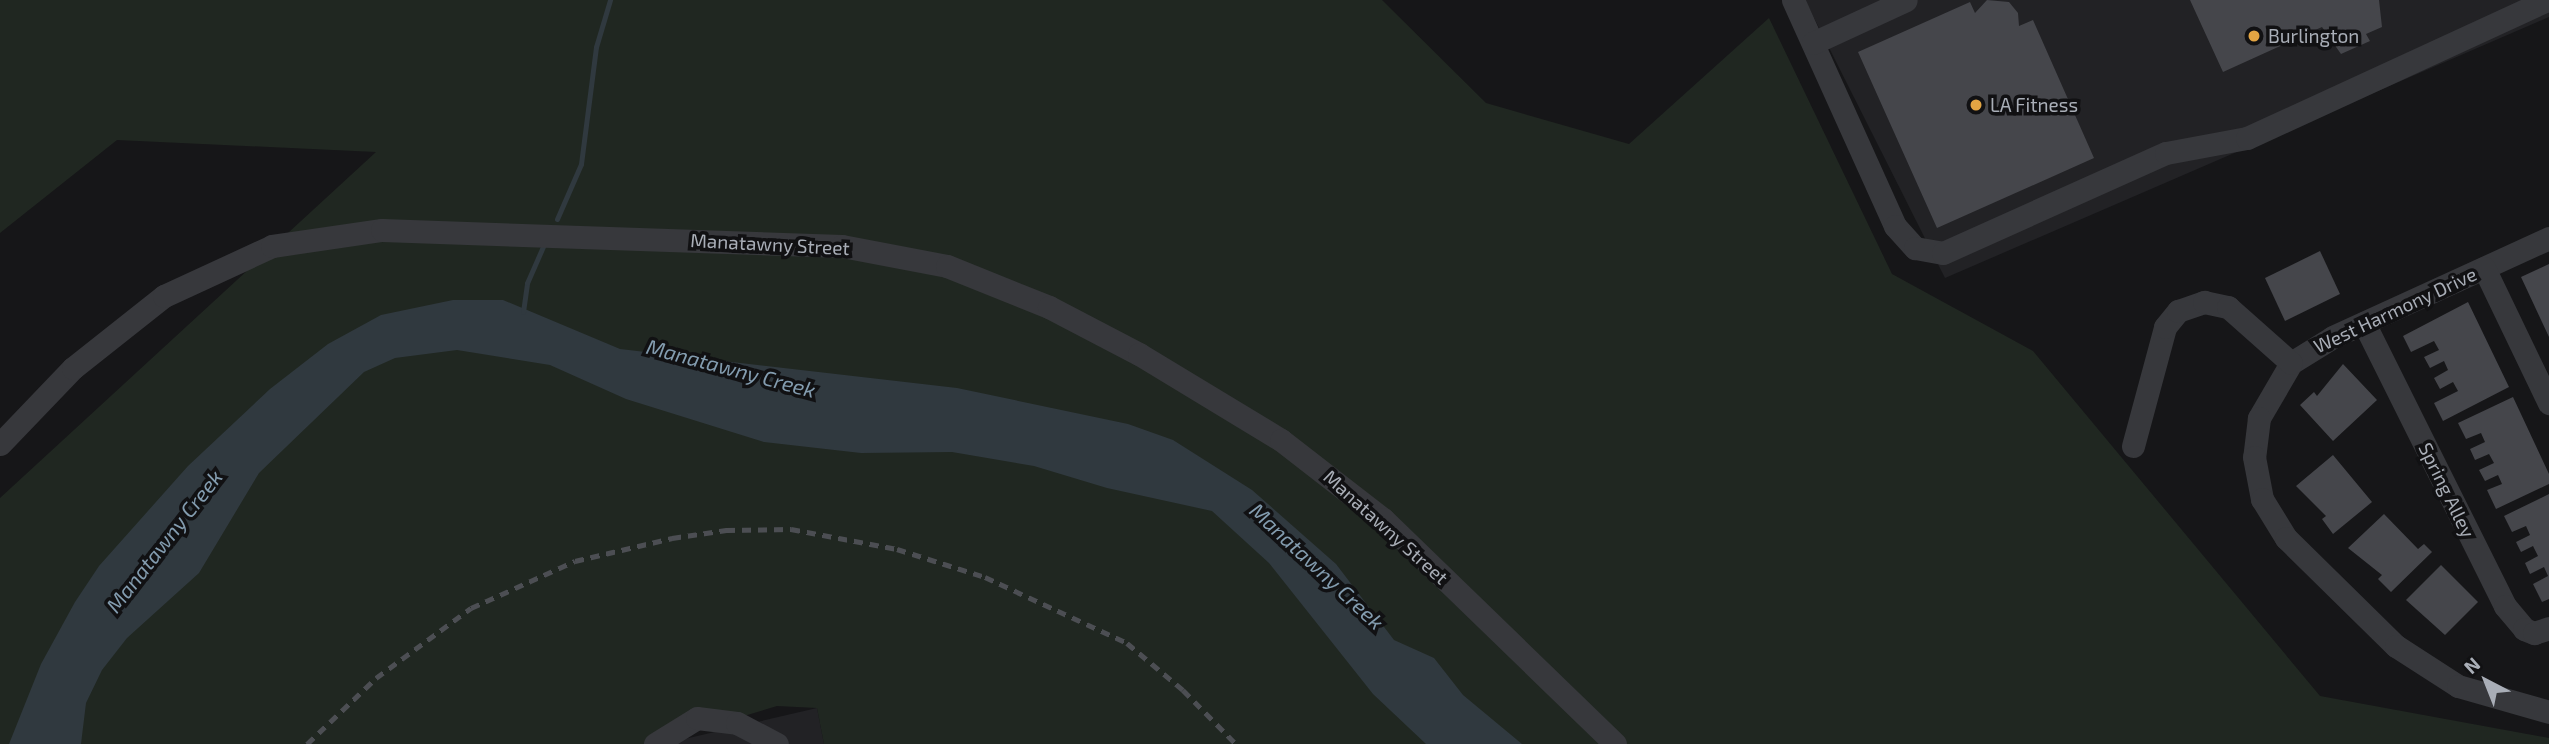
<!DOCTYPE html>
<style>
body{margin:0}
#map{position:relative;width:2549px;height:744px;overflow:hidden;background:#161618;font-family:"Exo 2",sans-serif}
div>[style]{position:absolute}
.built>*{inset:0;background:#222225}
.green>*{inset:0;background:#202721}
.water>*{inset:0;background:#30393f}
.stream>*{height:5px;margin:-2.5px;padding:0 2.5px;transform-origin:2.5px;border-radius:2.5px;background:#30393f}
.building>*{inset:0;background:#45464b}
.minor>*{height:23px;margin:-11.5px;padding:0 11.5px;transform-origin:11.5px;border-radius:11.5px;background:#37383c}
.rail>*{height:5px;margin-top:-2.5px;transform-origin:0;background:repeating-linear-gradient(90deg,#4c4e53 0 9px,transparent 0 16px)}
.dots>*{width:19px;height:19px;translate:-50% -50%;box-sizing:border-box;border:4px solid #111113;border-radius:50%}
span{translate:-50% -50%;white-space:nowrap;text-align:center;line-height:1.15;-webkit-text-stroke:7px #111113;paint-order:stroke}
.poi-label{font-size:19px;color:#a9aeb7}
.left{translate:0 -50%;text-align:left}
.street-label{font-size:19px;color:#a9aeb7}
.water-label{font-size:21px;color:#839caf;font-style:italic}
.north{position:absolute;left:2451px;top:646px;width:70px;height:70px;-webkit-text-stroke:5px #111113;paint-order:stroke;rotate:318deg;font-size:19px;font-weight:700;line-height:28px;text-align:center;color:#a9aeb7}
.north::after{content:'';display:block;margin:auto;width:24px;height:32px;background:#a9aeb7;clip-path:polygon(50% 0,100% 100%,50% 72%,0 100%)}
</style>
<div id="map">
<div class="built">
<div style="clip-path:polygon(1805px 0,2549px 0,2549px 17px,1945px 278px)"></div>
<div style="clip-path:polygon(817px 708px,824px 744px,663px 744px)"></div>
</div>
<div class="green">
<div style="clip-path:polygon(0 0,1382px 0,1486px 103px,1629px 144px,1769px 18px,1892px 274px,2033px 351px,2320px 696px,2549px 738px,2549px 744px,824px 744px,817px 708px,777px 706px,651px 744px,0 744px,0 498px,376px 152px,117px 140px,0 233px)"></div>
</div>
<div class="water">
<div style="clip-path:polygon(453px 300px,503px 300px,620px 349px,957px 388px,1128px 424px,1173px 440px,1252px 490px,1336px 564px,1394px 640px,1434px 658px,1463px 695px,1522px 744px,1426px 744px,1373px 694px,1269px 563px,1212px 511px,1107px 488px,1034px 466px,952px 452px,861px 453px,764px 442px,626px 399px,550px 365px,457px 350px,395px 358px,364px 372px,259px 473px,199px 573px,127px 638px,102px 670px,86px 703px,81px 744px,9px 744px,41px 664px,75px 602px,99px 566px,188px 466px,270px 389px,328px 344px,381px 315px)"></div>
</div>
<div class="stream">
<div style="left:557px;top:219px;width:60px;rotate:-66.4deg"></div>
<div style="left:581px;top:164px;width:118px;rotate:-82.7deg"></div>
<div style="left:596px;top:47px;width:49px;rotate:-73.4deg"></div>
<div style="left:523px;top:312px;width:29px;rotate:-82deg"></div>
<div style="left:527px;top:283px;width:45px;rotate:-66.3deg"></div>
</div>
<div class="building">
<div style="clip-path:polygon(1987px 0,2009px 2px,2018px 13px,2019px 26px,2033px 20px,2094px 158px,1937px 228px,1858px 52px,1970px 2px,1975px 13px)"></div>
<div style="clip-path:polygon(2190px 0,2379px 0,2382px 27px,2366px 34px,2370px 41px,2341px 54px,2322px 27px,2223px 72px)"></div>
<div style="clip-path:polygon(2320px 251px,2340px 294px,2285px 321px,2265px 278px)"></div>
<div style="clip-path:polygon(2549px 264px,2549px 337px,2521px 277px)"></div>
<div style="clip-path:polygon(2468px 302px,2509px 387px,2443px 421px,2434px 403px,2458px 391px,2453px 382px,2440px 389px,2434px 378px,2448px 370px,2444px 361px,2430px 368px,2424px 357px,2439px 350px,2434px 341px,2411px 352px,2403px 336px)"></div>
<div style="clip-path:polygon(2343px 364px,2377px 400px,2333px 441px,2300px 405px,2314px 392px,2317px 396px)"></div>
<div style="clip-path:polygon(2513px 397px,2549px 474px,2549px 484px,2496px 509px,2487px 490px,2502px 484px,2498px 475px,2485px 481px,2479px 470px,2494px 463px,2489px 454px,2475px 460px,2470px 449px,2485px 442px,2481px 433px,2466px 439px,2458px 423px)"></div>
<div style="clip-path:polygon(2333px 455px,2372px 502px,2333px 534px,2322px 519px,2326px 516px,2296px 486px)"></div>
<div style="clip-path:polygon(2549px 494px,2549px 599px,2542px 602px,2533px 584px,2548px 576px,2544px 567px,2530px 574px,2525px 563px,2538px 556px,2533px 546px,2521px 552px,2516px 542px,2530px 535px,2526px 526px,2512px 532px,2504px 516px)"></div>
<div style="clip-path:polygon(2384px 514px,2418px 549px,2424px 544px,2432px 552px,2391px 592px,2378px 579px,2382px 575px,2348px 548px)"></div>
<div style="clip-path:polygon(2441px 565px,2478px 602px,2445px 635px,2406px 600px)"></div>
</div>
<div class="minor">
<div style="left:1793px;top:0;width:248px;rotate:65.7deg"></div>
<div style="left:1895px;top:226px;width:30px;rotate:48deg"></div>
<div style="left:1915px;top:248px;width:28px;rotate:10deg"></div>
<div style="left:1943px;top:253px;width:244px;rotate:-24.2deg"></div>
<div style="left:2166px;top:153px;width:82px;rotate:-10.5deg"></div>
<div style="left:2247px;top:138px;width:330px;rotate:-24.7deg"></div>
<div style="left:1813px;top:43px;width:102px;rotate:-24.8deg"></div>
<div style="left:2549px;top:238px;width:238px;rotate:155.4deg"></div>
<div style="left:2333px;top:337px;width:49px;rotate:148.2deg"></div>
<div style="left:2291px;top:363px;width:64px;rotate:120.2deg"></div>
<div style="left:2259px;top:418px;width:39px;rotate:97deg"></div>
<div style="left:2254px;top:457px;width:43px;rotate:79.2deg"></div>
<div style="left:2262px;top:499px;width:46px;rotate:58.4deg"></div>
<div style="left:2286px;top:538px;width:154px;rotate:44.5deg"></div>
<div style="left:2396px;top:646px;width:74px;rotate:32.8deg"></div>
<div style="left:2458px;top:686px;width:95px;rotate:15.9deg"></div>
<div style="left:2484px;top:268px;width:150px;rotate:64.3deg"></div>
<div style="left:2364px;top:323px;width:316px;rotate:63.5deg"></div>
<div style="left:2505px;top:606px;width:30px;rotate:50deg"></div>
<div style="left:2524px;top:629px;width:11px;rotate:22deg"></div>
<div style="left:2534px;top:633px;width:16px;rotate:-18deg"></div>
<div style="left:0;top:444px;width:105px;rotate:-46.2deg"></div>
<div style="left:73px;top:368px;width:116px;rotate:-38.4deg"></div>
<div style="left:164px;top:296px;width:119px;rotate:-24.8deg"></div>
<div style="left:272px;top:246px;width:111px;rotate:-8.3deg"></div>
<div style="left:382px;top:230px;width:460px;rotate:2deg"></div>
<div style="left:842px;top:246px;width:107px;rotate:10.8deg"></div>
<div style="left:947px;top:266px;width:110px;rotate:21.9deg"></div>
<div style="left:1049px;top:307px;width:102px;rotate:27.6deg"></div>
<div style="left:1139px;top:354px;width:166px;rotate:31.2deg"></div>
<div style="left:1281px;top:440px;width:129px;rotate:37.8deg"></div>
<div style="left:1383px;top:519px;width:323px;rotate:44.1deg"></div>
<div style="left:2133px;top:446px;width:123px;rotate:-74.9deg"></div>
<div style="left:2165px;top:327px;width:21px;rotate:-51deg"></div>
<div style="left:2178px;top:311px;width:28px;rotate:-19deg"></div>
<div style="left:2204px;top:302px;width:25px;rotate:12deg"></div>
<div style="left:2228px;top:307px;width:84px;rotate:41.6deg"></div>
<div style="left:655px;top:744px;width:49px;rotate:-31.8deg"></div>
<div style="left:697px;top:718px;width:40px;rotate:7.1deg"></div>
<div style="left:737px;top:723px;width:45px;rotate:27.7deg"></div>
</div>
<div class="rail">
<div style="left:307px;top:744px;width:95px;rotate:-43.7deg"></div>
<div style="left:376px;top:678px;width:118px;rotate:-36.4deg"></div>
<div style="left:471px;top:608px;width:114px;rotate:-24.3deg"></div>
<div style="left:575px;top:561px;width:100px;rotate:-13.3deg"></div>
<div style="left:672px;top:538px;width:55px;rotate:-8.4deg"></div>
<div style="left:726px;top:530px;width:65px;rotate:-0.9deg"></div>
<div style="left:791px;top:529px;width:108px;rotate:10.7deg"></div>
<div style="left:897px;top:549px;width:92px;rotate:17.7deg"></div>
<div style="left:985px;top:577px;width:157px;rotate:24.9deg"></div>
<div style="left:1127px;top:643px;width:73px;rotate:40deg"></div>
<div style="left:1183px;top:690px;width:76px;rotate:45.5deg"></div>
</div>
<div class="dots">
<div style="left:2254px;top:36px;background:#e3a543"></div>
<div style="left:1976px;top:105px;background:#e3a543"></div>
</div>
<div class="poi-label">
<span class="left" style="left:2268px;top:36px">Burlington</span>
<span class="left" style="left:1990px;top:105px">LA Fitness</span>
</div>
<div class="street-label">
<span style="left:770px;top:244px;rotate:3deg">Manatawny Street</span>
<span style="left:2395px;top:310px;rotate:-25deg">West Harmony Drive</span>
<span style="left:2447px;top:490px;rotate:64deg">Spring Alley</span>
<span style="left:1386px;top:527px;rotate:42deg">Manatawny Street</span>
</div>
<div class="water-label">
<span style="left:731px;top:368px;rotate:15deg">Manatawny Creek</span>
<span style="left:164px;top:541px;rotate:-52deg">Manatawny Creek</span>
<span style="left:1317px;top:566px;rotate:43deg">Manatawny Creek</span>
</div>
<div class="north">N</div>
</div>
